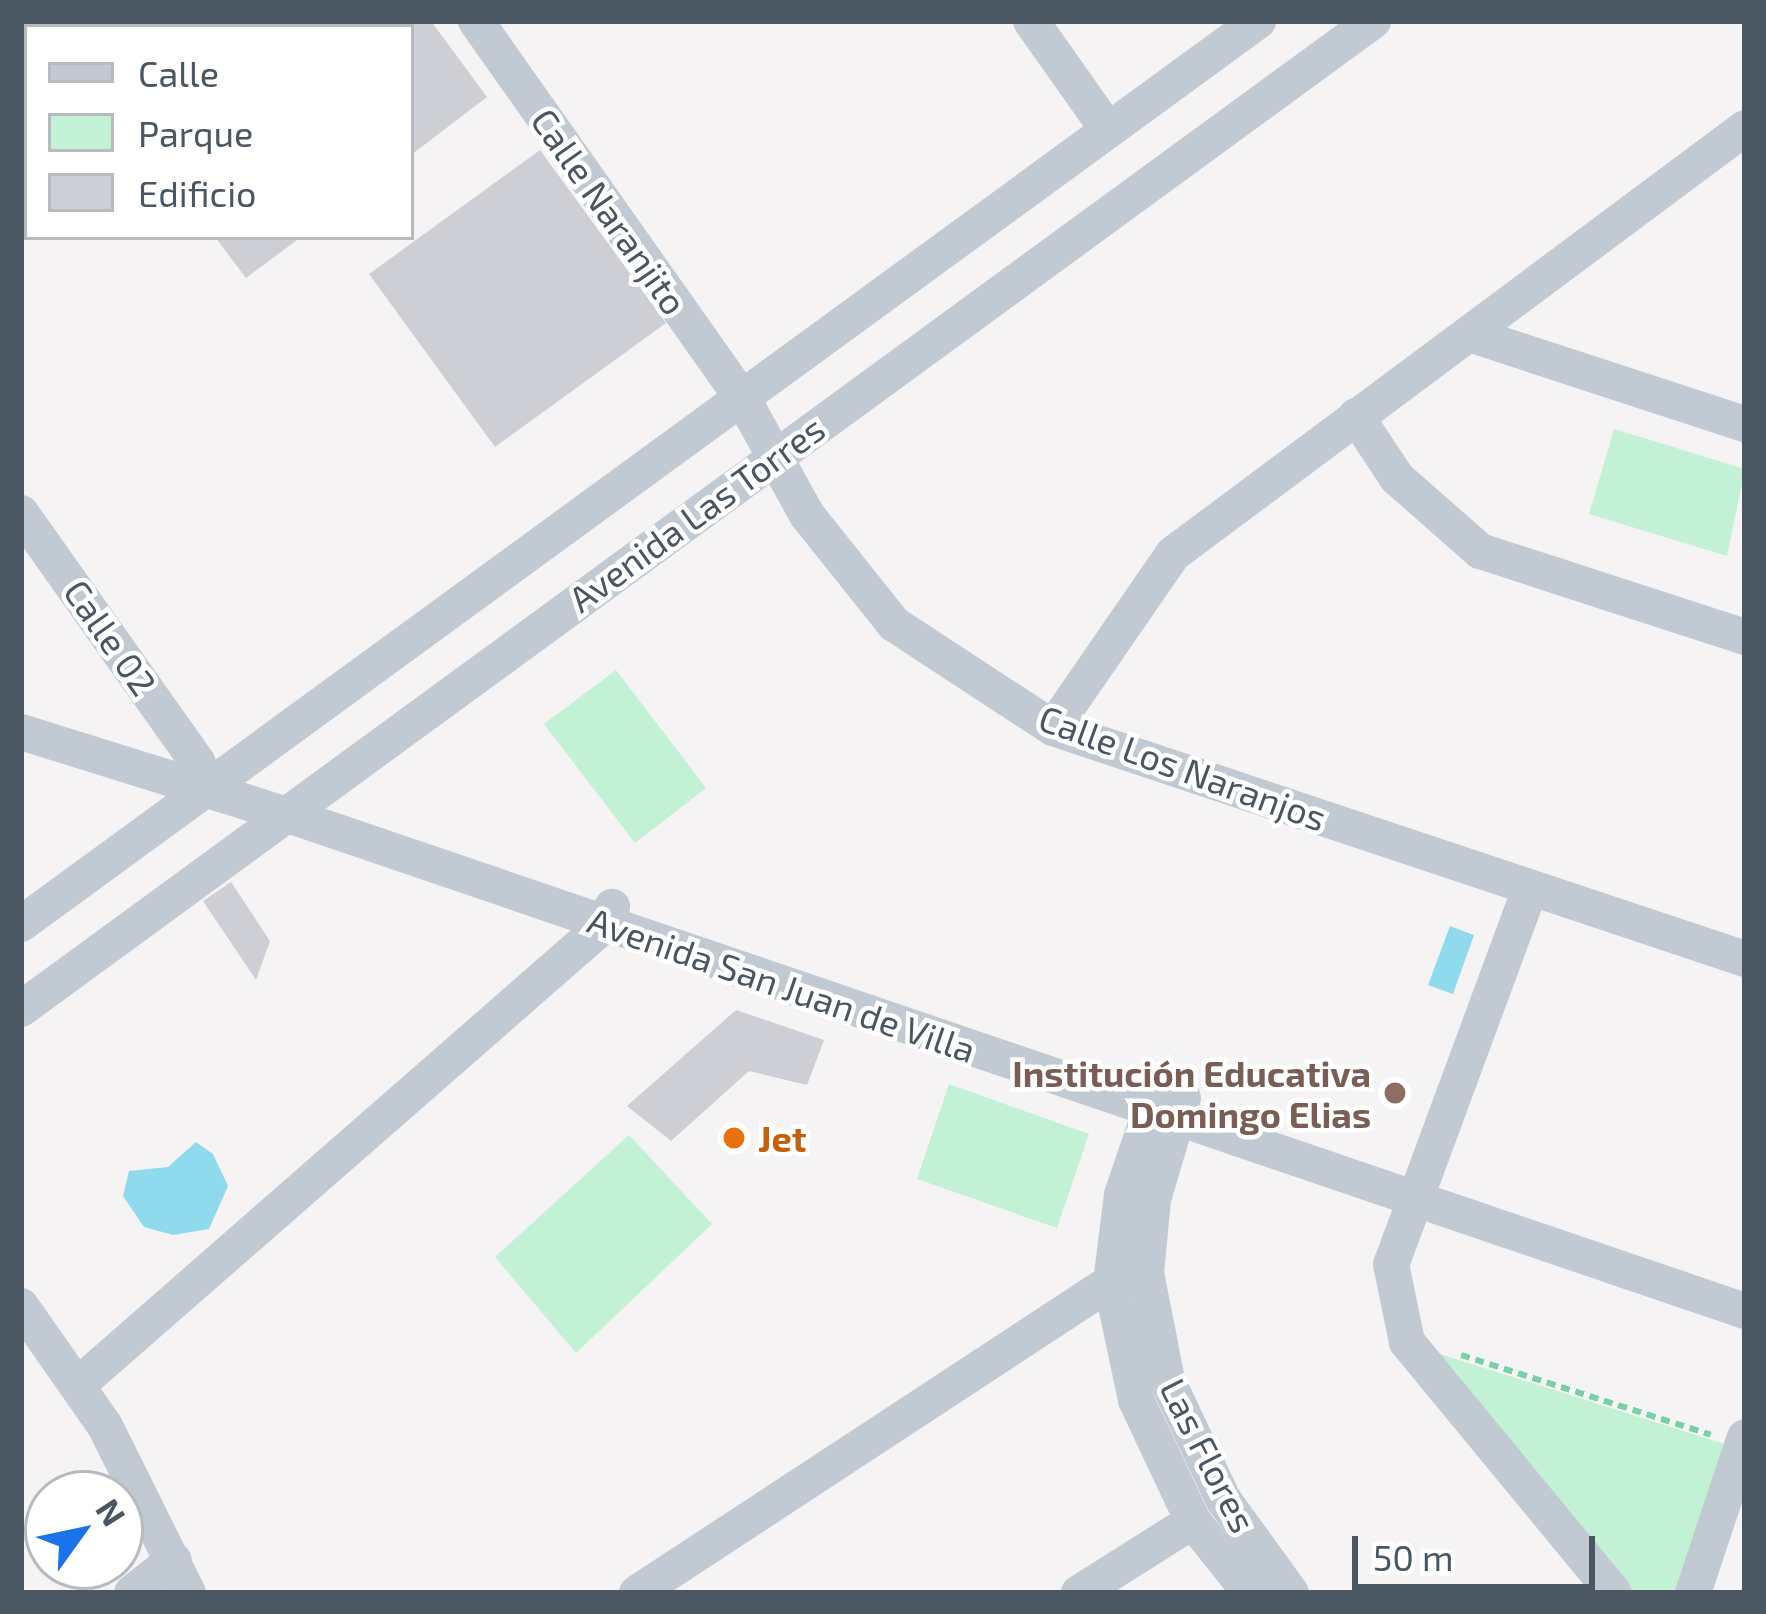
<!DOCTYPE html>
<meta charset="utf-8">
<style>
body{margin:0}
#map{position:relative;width:1766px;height:1614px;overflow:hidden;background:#f5f3f3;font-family:"Exo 2",sans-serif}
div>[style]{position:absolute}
.green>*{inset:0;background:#c3f1d5}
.water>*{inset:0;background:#90daee}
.building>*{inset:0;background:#cdcfd5}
.path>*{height:6px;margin-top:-3px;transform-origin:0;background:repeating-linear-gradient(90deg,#7ad0a6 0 9px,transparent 0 15px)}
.minor>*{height:36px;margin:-18px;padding:0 18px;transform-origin:18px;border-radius:18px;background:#c1cad2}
.dots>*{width:33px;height:33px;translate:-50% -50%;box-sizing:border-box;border:6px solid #fff;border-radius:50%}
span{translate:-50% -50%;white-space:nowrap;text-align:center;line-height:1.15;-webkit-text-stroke:9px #fff;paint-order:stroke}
.street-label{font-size:36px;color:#4a5661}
.education-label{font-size:36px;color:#785e54;font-weight:700}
.right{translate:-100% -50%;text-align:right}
.food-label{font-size:36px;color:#c56008;font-weight:700}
.left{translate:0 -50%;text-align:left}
.frame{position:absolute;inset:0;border:24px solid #4a5661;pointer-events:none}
.legend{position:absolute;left:24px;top:24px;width:390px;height:216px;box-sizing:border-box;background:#fff;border:3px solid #b7bbc0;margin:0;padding:15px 21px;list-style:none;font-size:36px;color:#4a5661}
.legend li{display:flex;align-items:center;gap:24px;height:60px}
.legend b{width:60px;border:3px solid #b7bbc0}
.north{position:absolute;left:24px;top:1470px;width:120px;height:120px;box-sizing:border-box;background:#fff;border:3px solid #b7bbc0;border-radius:50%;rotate:57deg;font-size:33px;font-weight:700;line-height:48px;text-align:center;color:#4a5661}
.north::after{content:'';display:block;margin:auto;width:42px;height:54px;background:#1a73e8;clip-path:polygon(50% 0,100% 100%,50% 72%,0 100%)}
.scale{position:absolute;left:1352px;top:1536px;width:243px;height:54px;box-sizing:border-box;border:6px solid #4a5661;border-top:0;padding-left:15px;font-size:36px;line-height:42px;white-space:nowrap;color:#4a5661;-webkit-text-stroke:9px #fff;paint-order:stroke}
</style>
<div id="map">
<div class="green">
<div style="clip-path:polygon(1614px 429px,1745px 469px,1727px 556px,1589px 514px)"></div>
<div style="clip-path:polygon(616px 670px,706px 788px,635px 843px,544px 724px)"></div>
<div style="clip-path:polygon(949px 1084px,1089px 1134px,1057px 1228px,917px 1179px)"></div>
<div style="clip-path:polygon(629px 1135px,712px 1224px,576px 1353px,495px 1257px)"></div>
<div style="clip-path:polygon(1421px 1348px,1734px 1447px,1682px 1593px,1624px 1593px)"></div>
</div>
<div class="water">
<div style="clip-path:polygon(1450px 926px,1474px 935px,1453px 994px,1428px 985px)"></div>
<div style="clip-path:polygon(196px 1142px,213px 1154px,228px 1186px,209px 1229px,173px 1235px,144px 1227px,123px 1196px,129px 1171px,168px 1167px)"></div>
</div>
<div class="building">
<div style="clip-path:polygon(363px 21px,431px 21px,487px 97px,411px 155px,411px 27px,355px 27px)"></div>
<div style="clip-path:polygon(540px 150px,666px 323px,495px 447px,369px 274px)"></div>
<div style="clip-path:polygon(215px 237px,301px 237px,246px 278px)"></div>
<div style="clip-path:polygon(231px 882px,270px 941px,256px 980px,203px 901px)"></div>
<div style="clip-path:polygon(736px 1010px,824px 1040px,807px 1085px,749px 1071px,671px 1141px,627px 1106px)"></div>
</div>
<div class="path">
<div style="left:1461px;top:1355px;width:262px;rotate:17.7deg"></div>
</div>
<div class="minor">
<div style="left:476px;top:21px;width:465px;rotate:54.8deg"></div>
<div style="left:744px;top:401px;width:130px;rotate:61.1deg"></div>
<div style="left:807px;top:515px;width:139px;rotate:51.4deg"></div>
<div style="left:894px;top:624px;width:190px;rotate:33.2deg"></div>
<div style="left:1053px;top:728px;width:730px;rotate:18.46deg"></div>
<div style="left:1031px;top:21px;width:133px;rotate:54.8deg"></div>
<div style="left:1472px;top:335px;width:287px;rotate:18.1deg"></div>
<div style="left:1356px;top:416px;width:74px;rotate:56.5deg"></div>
<div style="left:1397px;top:478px;width:111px;rotate:41.3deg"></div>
<div style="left:1480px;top:551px;width:279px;rotate:18deg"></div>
<div style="left:21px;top:513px;width:306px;rotate:54.7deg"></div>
<div style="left:1053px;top:728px;width:211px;rotate:-55.4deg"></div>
<div style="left:1173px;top:554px;width:713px;rotate:-36.68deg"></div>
<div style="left:21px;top:732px;width:276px;rotate:17.3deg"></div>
<div style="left:285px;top:814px;width:1542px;rotate:18.8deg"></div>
<div style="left:1530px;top:889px;width:400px;rotate:110.3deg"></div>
<div style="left:1391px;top:1264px;width:80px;rotate:78.4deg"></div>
<div style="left:1407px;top:1342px;width:325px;rotate:50.5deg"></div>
<div style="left:21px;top:924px;width:1532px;rotate:-36.13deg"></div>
<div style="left:21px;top:1009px;width:1675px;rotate:-36.16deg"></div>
<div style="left:1158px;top:1089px;width:112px;rotate:108.8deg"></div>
<div style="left:1122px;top:1195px;width:88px;rotate:97.2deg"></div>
<div style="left:1111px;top:1282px;width:121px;rotate:78deg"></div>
<div style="left:1136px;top:1400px;width:134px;rotate:64.8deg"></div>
<div style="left:1193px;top:1521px;width:92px;rotate:51.6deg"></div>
<div style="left:1183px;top:1098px;width:105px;rotate:106.5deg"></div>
<div style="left:1153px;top:1199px;width:74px;rotate:95.4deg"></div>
<div style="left:1146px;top:1273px;width:109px;rotate:78.9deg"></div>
<div style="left:1167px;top:1380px;width:132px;rotate:64.8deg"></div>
<div style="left:1223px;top:1499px;width:116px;rotate:54.1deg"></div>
<div style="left:21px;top:1306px;width:146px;rotate:55deg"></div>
<div style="left:105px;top:1426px;width:186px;rotate:63.6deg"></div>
<div style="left:79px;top:1384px;width:697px;rotate:-41.16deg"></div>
<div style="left:604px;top:925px;width:20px;rotate:-66deg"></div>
<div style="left:132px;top:1593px;width:53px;rotate:-38.2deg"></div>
<div style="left:637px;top:1593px;width:567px;rotate:-33.27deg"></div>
<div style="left:1111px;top:1282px;width:36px;rotate:-14deg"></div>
<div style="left:1079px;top:1593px;width:135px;rotate:-32.3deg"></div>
<div style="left:1693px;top:1593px;width:164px;rotate:-71.6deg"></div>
</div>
<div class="dots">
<div style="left:1395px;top:1093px;background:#8d6e63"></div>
<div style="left:734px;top:1138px;background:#e8710a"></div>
</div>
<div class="street-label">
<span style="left:610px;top:211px;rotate:55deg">Calle Naranjito</span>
<span style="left:696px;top:513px;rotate:-36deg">Avenida Las Torres</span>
<span style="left:111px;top:637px;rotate:55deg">Calle 02</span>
<span style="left:1183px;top:767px;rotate:20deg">Calle Los Naranjos</span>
<span style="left:782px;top:984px;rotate:19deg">Avenida San Juan de Villa</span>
<span style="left:1209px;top:1455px;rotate:63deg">Las Flores</span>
</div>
<div class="education-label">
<span class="right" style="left:1371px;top:1093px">Institución Educativa<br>Domingo Elias</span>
</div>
<div class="food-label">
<span class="left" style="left:758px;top:1138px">Jet</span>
</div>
<div class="frame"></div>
<ul class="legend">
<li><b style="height:15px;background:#c1cad2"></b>Calle</li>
<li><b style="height:33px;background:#c3f1d5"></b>Parque</li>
<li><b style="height:33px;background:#cdcfd5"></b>Edificio</li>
</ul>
<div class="north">N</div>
<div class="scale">50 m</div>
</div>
